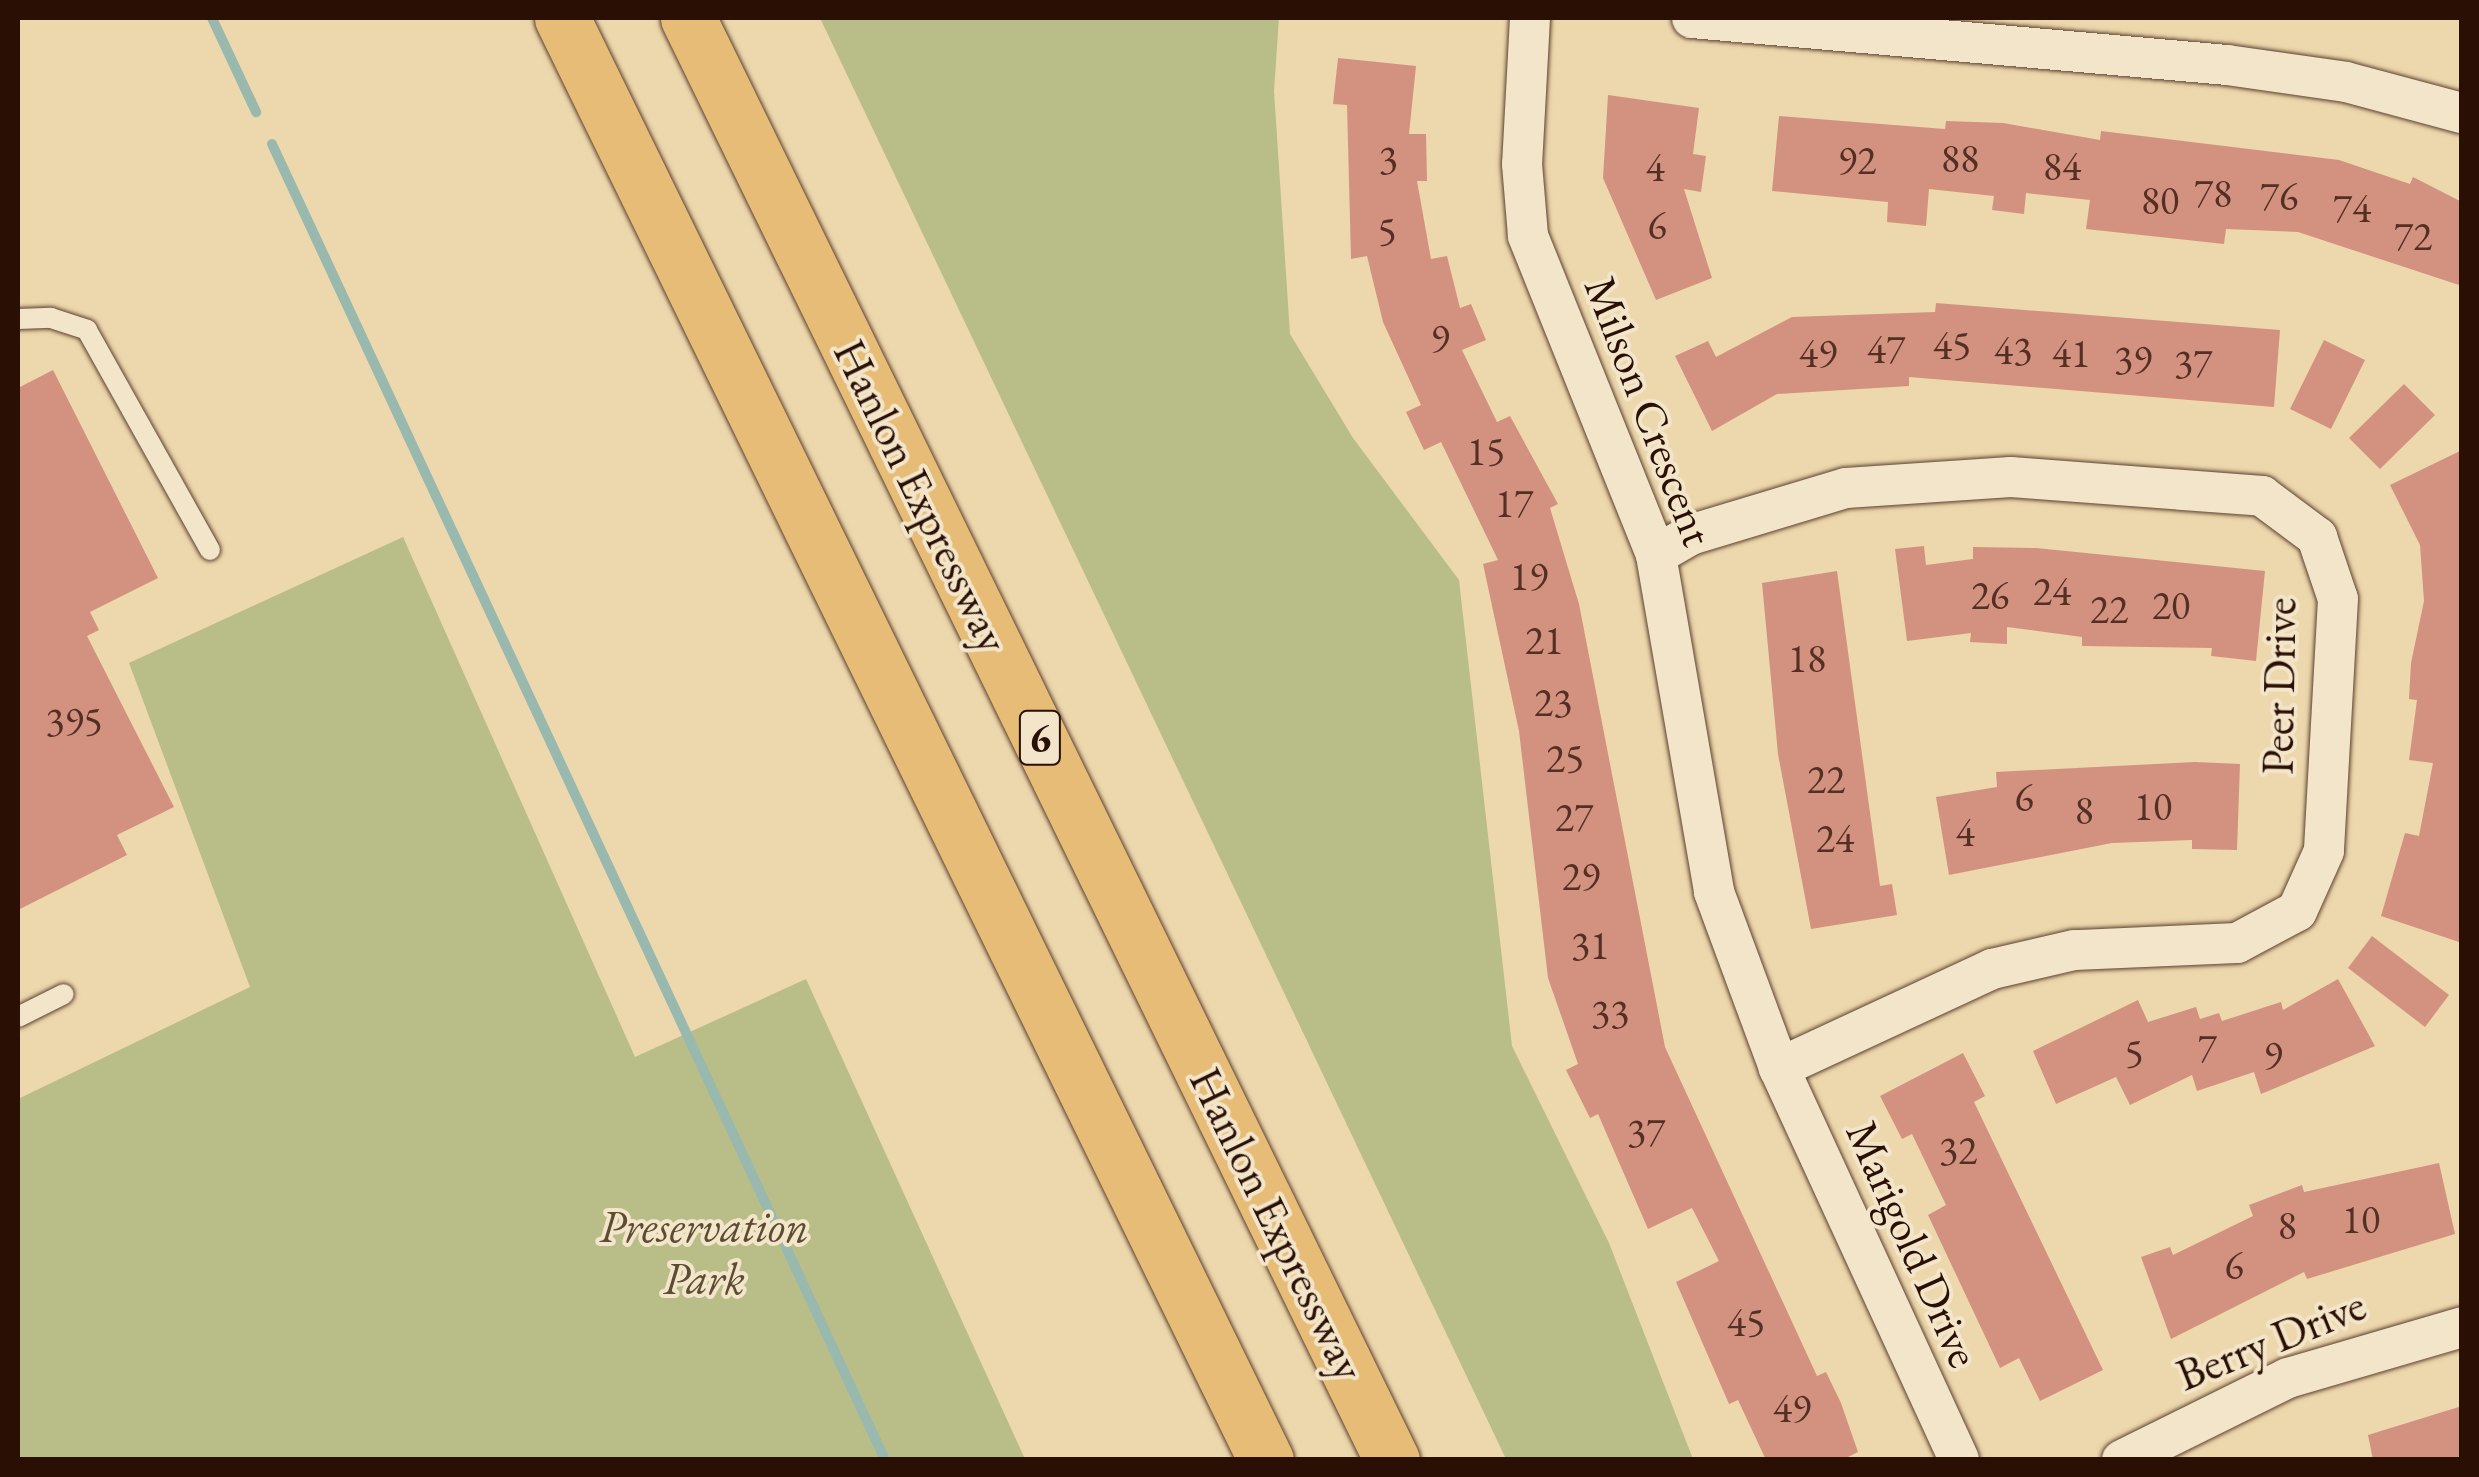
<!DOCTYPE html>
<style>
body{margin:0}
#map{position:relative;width:2479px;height:1477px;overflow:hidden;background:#edd7ac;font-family:"EB Garamond",serif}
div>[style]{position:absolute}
.green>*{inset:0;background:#b9be88}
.stream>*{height:10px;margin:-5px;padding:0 5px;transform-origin:5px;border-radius:5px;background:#99b9ae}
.building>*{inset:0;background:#d39280}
.roads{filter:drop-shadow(0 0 2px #5b412f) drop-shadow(0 0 2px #5b412f)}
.service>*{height:20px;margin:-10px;padding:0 10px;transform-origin:10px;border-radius:10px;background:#f3e5c9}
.minor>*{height:40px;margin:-20px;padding:0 20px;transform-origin:20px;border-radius:20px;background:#f3e5c9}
.motorway>*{height:55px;margin:-27.5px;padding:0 27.5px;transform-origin:27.5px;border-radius:27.5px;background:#e6bc76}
span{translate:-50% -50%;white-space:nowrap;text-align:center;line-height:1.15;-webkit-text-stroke:8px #f3e5c9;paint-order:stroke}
.number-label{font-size:40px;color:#543024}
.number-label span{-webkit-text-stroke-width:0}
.shield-label span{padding:2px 8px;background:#f3e5c9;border:2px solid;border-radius:8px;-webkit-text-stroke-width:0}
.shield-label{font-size:42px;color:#2a0f05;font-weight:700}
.street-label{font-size:45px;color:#2a0f05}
.park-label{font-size:45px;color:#5c4c33;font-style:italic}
.frame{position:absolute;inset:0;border:20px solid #2a0f05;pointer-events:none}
</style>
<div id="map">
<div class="green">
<div style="clip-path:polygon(820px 18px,1279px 18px,1274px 91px,1290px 334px,1353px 438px,1459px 580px,1512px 1046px,1609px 1243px,1693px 1459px,1506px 1459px)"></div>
<div style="clip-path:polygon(403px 537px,635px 1057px,806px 979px,1025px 1459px,18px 1459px,18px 1099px,250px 987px,129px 663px)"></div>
</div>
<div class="stream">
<div style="left:212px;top:18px;width:104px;rotate:64.9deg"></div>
<div style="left:272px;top:144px;width:1452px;rotate:65.02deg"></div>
</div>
<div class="building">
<div style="clip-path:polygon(1338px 58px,1416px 66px,1409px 134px,1426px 134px,1427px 181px,1417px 181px,1431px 259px,1447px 256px,1460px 308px,1471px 304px,1486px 340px,1462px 350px,1497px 422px,1510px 416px,1558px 504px,1550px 508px,1579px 604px,1665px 1047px,1817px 1376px,1826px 1372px,1841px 1403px,1858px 1452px,1842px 1460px,1766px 1460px,1738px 1400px,1729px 1404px,1676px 1282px,1719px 1261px,1692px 1208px,1648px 1229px,1598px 1114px,1590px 1118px,1566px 1070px,1578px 1064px,1548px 978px,1519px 731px,1483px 564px,1498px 560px,1441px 442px,1424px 450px,1406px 412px,1421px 405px,1383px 322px,1367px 256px,1351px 259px,1347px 105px,1333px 104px)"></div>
<div style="clip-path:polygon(1608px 95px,1699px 108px,1693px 154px,1706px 156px,1701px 192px,1684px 189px,1712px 278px,1656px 300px,1603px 178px)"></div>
<div style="clip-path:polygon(1779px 116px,1945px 129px,1946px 121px,2003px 123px,2100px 140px,2101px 131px,2339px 160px,2410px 184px,2413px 177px,2462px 202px,2462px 286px,2298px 232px,2226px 229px,2224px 244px,2086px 229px,2090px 200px,2026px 193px,2024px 214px,1992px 210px,1994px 196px,1929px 189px,1926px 226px,1887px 222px,1888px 202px,1772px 191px)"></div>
<div style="clip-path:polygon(1936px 303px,2280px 330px,2274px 407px,1909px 377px,1909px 386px,1777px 394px,1712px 431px,1675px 356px,1708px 341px,1716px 357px,1792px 317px,1935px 312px)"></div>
<div style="clip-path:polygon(2324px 340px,2365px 360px,2331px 429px,2290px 409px)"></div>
<div style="clip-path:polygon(53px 370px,158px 578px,90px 612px,99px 630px,87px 636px,174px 807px,117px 835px,127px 855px,18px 910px,18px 388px)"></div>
<div style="clip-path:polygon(2404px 384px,2435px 415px,2380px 469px,2349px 438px)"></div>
<div style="clip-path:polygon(2462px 450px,2462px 943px,2381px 916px,2405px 833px,2419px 836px,2433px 763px,2409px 760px,2417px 700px,2409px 699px,2411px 663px,2424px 601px,2420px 545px,2390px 485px)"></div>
<div style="clip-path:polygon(1924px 546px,1926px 565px,1973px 559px,1973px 547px,2036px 548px,2265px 571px,2256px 661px,2211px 656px,2212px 648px,2082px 646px,2082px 637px,2007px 627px,2007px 644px,1970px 642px,1971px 633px,1907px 641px,1895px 549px)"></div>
<div style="clip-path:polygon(1837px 571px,1880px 886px,1892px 884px,1897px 915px,1811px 929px,1778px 754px,1762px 583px)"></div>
<div style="clip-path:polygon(2195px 762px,2240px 764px,2237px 850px,2192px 849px,2192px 840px,2112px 843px,1949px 875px,1936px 797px,1997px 787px,1996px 772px)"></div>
<div style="clip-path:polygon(2372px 936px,2449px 995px,2425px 1027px,2348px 968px)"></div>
<div style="clip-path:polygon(2338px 979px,2375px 1046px,2261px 1094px,2254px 1072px,2197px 1091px,2192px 1075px,2130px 1105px,2116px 1077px,2056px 1104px,2033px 1051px,2138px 1000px,2148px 1022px,2196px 1007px,2200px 1019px,2219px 1013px,2222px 1021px,2281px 1002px,2283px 1010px)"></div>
<div style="clip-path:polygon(1963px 1053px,1985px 1096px,1974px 1102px,2103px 1370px,2040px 1401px,2019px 1358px,2000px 1368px,1928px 1215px,1946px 1205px,1912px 1134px,1902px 1139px,1880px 1096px)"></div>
<div style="clip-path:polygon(2439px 1163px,2455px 1234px,2307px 1279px,2304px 1272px,2171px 1339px,2141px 1257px,2170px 1247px,2173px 1255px,2253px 1216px,2249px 1205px,2302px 1185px,2304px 1192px)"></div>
<div style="clip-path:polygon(2462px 1406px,2462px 1460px,2373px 1460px,2368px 1435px)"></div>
</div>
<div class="roads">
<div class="service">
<div style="left:18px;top:319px;width:33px;rotate:-2deg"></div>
<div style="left:51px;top:318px;width:38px;rotate:18deg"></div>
<div style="left:87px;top:330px;width:252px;rotate:60.8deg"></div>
<div style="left:18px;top:1017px;width:51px;rotate:-26.6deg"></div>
</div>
<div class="minor">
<div style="left:1530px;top:18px;width:146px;rotate:93.1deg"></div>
<div style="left:1522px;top:164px;width:72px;rotate:85.2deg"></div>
<div style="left:1528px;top:236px;width:344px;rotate:68.1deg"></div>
<div style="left:1656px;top:555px;width:342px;rotate:80.2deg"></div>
<div style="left:1714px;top:892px;width:188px;rotate:69.7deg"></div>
<div style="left:1779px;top:1068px;width:431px;rotate:65.3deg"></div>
<div style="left:1692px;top:18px;width:537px;rotate:5.02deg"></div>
<div style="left:2227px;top:65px;width:120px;rotate:8.1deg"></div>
<div style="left:2346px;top:82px;width:120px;rotate:15deg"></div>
<div style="left:1656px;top:555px;width:39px;rotate:-30deg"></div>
<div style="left:1690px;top:535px;width:163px;rotate:-16.8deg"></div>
<div style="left:1846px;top:488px;width:165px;rotate:-3.8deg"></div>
<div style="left:2011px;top:477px;width:252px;rotate:4.3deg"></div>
<div style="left:2262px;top:496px;width:69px;rotate:36.7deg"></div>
<div style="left:2317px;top:537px;width:65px;rotate:71.3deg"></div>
<div style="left:2338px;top:599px;width:252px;rotate:93.2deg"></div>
<div style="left:2324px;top:851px;width:66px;rotate:114.2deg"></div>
<div style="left:2297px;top:911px;width:68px;rotate:151.9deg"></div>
<div style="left:2237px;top:943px;width:163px;rotate:177.5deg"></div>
<div style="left:2074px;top:950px;width:84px;rotate:167deg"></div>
<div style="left:1992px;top:969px;width:235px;rotate:155.1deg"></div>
<div style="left:2122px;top:1460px;width:185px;rotate:-26.3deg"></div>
<div style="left:2288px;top:1378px;width:181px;rotate:-16.3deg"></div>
</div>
<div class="motorway">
<div style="left:562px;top:18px;width:1605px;rotate:63.98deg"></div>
<div style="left:688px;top:18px;width:1605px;rotate:63.98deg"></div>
</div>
</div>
<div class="number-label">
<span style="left:1960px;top:158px">88</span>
<span style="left:1388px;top:159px">3</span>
<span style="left:1857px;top:160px">92</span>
<span style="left:2062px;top:166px">84</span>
<span style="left:1655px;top:167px">4</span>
<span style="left:2213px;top:193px">78</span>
<span style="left:2279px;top:196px">76</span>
<span style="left:2160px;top:200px">80</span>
<span style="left:2352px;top:208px">74</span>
<span style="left:1657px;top:225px">6</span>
<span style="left:1387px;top:231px">5</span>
<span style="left:2413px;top:236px">72</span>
<span style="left:1440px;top:338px">9</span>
<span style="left:1952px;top:345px">45</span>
<span style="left:1886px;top:349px">47</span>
<span style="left:2013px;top:350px">43</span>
<span style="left:1818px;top:353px">49</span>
<span style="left:2071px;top:353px">41</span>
<span style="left:2133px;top:359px">39</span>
<span style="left:2193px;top:363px">37</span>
<span style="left:1486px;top:451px">15</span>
<span style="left:1514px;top:503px">17</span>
<span style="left:1529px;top:576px">19</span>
<span style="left:2052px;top:591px">24</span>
<span style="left:1990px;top:595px">26</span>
<span style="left:2171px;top:605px">20</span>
<span style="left:2109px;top:609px">22</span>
<span style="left:1544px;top:640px">21</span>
<span style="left:1807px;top:658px">18</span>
<span style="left:1553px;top:702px">23</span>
<span style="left:74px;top:721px">395</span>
<span style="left:1565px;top:758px">25</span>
<span style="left:1826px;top:779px">22</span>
<span style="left:2024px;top:797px">6</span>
<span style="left:2153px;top:806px">10</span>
<span style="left:2084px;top:810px">8</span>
<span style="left:1574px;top:817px">27</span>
<span style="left:1965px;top:832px">4</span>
<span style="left:1835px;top:838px">24</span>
<span style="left:1581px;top:876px">29</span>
<span style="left:1590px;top:945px">31</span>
<span style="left:1610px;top:1013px">33</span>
<span style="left:2207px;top:1048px">7</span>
<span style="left:2134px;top:1053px">5</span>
<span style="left:2273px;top:1055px">9</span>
<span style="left:1646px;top:1132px">37</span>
<span style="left:1958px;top:1150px">32</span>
<span style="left:2361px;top:1219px">10</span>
<span style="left:2287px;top:1225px">8</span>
<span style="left:2234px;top:1265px">6</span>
<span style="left:1746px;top:1322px">45</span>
<span style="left:1792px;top:1408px">49</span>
</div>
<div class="shield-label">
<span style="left:1040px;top:738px">6</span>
</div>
<div class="street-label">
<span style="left:1649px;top:411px;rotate:69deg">Milson Crescent</span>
<span style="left:921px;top:496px;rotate:64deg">Hanlon Expressway</span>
<span style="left:2279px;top:686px;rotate:-89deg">Peer Drive</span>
<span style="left:1277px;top:1224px;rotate:64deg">Hanlon Expressway</span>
<span style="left:1913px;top:1244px;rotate:66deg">Marigold Drive</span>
<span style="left:2271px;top:1340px;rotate:-22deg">Berry Drive</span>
</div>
<div class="park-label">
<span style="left:704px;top:1253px">Preservation<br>Park</span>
</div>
<div class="frame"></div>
</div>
